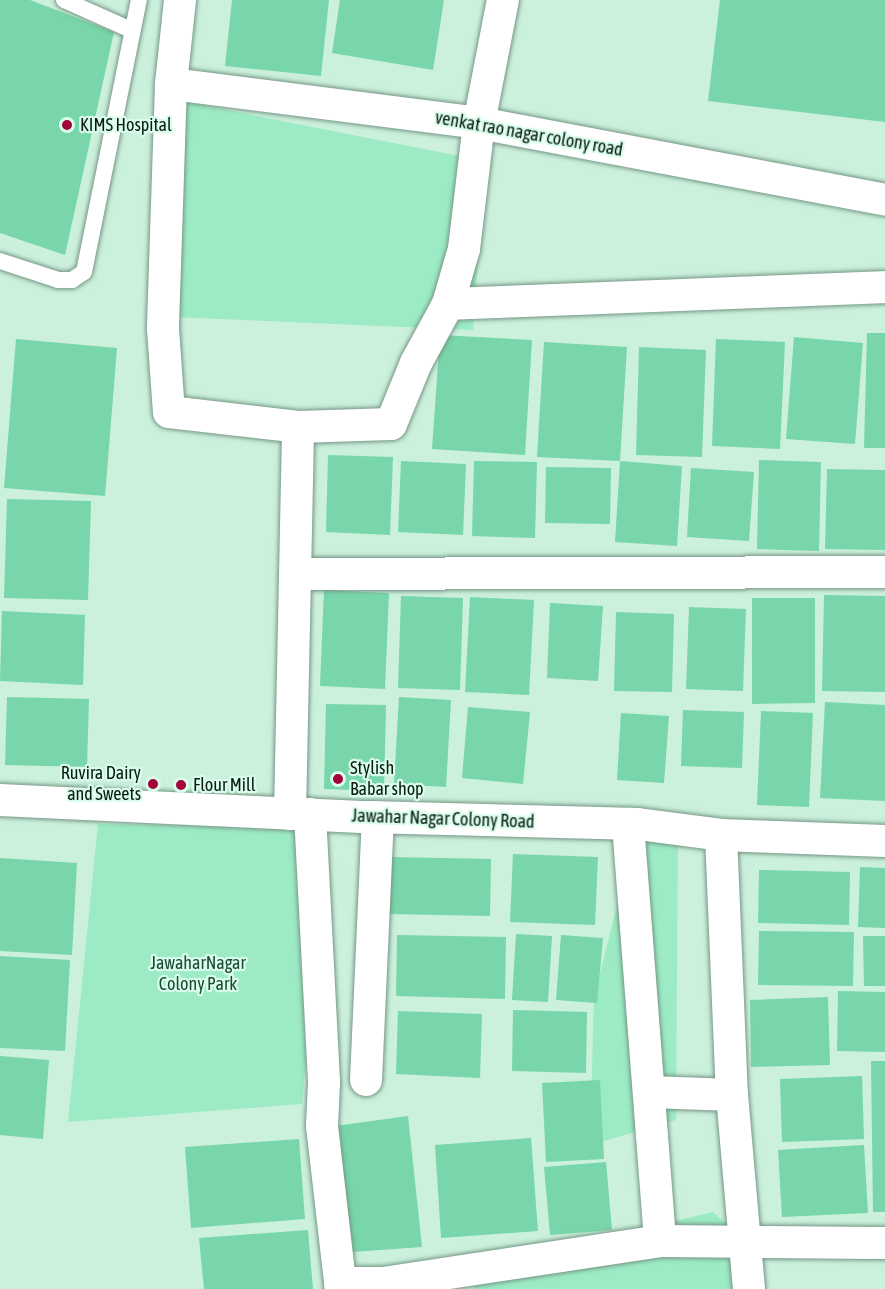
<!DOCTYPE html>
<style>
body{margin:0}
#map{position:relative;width:885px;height:1289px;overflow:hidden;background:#cbf0dc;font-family:"Asap Condensed",sans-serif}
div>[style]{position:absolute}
.green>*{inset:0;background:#9cebc4}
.building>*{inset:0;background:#78d6aa}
.roads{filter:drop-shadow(0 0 2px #769786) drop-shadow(0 0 2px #769786)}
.service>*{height:16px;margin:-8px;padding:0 8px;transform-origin:8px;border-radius:8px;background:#fff}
.minor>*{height:32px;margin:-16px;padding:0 16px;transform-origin:16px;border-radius:16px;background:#fff}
.dots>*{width:16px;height:16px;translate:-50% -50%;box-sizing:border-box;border:3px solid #d8fdea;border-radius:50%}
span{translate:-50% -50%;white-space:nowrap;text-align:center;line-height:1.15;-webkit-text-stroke:4.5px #d8fdea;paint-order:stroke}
.poi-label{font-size:18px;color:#0c1913}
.left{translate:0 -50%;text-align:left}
.right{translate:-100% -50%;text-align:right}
.street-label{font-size:18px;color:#0c1913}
.park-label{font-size:18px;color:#1e4735}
</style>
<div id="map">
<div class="green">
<div style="clip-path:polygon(176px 100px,485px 161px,473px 330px,174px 317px)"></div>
<div style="clip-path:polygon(98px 824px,326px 828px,302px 1104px,68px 1122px)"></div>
<div style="clip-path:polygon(637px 826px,678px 833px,676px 1120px,590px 1145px,594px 997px)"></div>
<div style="clip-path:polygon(713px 1212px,745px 1241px,754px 1289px,475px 1289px,469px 1259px,519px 1257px)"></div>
</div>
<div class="building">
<div style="clip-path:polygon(0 0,30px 0,114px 32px,65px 255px,0 233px)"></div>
<div style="clip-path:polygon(232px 0,329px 0,321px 76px,225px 66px)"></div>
<div style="clip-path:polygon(340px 0,444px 0,433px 70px,332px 53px)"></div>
<div style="clip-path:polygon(720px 0,885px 0,885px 122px,708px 101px)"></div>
<div style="clip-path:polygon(867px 333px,885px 333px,885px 448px,864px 448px)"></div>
<div style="clip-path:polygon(440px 335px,532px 340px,525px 455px,432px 449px)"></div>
<div style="clip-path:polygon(794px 337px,863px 343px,855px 444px,786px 439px)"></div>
<div style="clip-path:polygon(16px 339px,117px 348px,105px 496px,4px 488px)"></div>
<div style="clip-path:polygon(716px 339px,785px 342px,780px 449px,712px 446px)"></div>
<div style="clip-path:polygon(544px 342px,627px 347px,620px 461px,682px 466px,677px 546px,615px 542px,620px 461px,537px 457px)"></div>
<div style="clip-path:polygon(639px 347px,706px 350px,702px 457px,636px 455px)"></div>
<div style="clip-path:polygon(328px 455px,393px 457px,390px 535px,326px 532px)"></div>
<div style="clip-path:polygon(759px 460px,821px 462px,819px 551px,757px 549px)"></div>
<div style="clip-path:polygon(401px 461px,466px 464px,463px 535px,398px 532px)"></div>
<div style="clip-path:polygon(474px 461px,537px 462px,535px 538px,472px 536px)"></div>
<div style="clip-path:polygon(546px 467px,611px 468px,610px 524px,545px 523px)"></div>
<div style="clip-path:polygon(691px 468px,754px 472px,749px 541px,687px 537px)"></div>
<div style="clip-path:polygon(827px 469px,885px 470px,885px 550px,825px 549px)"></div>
<div style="clip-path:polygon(7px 499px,91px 501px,88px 600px,4px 598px)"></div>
<div style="clip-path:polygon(324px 590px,389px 593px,385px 689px,320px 686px)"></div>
<div style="clip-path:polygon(824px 595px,885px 596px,885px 692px,822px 691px)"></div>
<div style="clip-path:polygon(401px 596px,463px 598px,460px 690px,398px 688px)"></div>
<div style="clip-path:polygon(470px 597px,534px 600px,529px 695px,465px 692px)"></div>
<div style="clip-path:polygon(752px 598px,815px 598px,815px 703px,752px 704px)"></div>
<div style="clip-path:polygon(550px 603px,603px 606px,598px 681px,547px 678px)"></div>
<div style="clip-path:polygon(689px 607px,746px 609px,743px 691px,686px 689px)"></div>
<div style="clip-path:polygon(2px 611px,85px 615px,83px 685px,0 681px)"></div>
<div style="clip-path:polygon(616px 612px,674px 614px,672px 692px,614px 691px)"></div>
<div style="clip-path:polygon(7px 697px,89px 699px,87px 767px,5px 765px)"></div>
<div style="clip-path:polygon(399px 697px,451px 700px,446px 787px,394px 784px)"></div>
<div style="clip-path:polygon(825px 702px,885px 705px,885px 801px,820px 798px)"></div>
<div style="clip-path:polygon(326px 704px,386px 705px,384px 791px,324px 789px)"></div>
<div style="clip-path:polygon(468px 707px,530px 712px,523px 784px,462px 778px)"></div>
<div style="clip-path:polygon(683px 710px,744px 712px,742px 768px,681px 766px)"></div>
<div style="clip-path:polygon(761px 711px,813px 713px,809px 807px,757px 805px)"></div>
<div style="clip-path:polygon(621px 713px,669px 716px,664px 783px,617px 780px)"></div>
<div style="clip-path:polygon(513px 854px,598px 857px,595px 925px,510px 922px)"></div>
<div style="clip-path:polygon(390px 857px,491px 859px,490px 916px,389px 914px)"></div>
<div style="clip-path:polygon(0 858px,77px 863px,72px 955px,0 951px)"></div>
<div style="clip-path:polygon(860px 867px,885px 868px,885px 928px,858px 927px)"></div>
<div style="clip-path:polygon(759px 870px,850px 872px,849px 925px,758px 923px)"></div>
<div style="clip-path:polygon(759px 931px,854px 932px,853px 986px,758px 985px)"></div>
<div style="clip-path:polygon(516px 934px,552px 936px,548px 1002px,512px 1000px)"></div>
<div style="clip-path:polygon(397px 935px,506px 937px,505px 999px,396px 996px)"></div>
<div style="clip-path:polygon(561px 935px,603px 938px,597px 1003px,556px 1000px)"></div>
<div style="clip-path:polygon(863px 936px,885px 936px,885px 986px,864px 986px)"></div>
<div style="clip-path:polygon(0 956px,70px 960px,65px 1051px,0 1048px)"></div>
<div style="clip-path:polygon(838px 991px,885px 992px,885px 1052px,837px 1051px)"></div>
<div style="clip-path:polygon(828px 997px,830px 1065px,751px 1067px,750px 1000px)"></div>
<div style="clip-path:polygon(513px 1010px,587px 1012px,586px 1073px,512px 1071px)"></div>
<div style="clip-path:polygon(398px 1011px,482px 1014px,480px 1078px,396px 1074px)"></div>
<div style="clip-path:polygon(0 1056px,49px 1060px,43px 1139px,0 1135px)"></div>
<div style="clip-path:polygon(871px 1061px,885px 1061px,885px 1212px,873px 1212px)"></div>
<div style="clip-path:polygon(862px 1076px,864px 1139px,782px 1142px,780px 1079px)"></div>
<div style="clip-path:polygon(600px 1080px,604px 1159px,546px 1162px,542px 1083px)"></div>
<div style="clip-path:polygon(408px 1116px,422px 1247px,338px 1253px,328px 1127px)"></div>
<div style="clip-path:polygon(531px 1138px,538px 1231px,441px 1238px,435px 1145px)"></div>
<div style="clip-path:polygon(299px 1139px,305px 1219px,191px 1228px,185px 1147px)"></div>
<div style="clip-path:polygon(864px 1145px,868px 1213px,782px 1217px,778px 1150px)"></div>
<div style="clip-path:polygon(606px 1162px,612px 1230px,550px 1235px,544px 1167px)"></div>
<div style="clip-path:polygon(308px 1230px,313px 1289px,204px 1289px,199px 1238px)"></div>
</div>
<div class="roads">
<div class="service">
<div style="left:64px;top:0;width:73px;rotate:24.1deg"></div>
<div style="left:0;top:261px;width:61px;rotate:18.1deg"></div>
<div style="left:58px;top:280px;width:14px"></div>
<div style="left:72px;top:280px;width:14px;rotate:-34deg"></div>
<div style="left:84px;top:272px;width:278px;rotate:-78.6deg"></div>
</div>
<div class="minor">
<div style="left:180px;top:0;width:84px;rotate:96.1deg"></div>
<div style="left:171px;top:84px;width:245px;rotate:91.9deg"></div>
<div style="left:163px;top:329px;width:83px;rotate:85.9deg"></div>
<div style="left:169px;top:412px;width:130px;rotate:6.6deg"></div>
<div style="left:298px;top:427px;width:93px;rotate:-1.8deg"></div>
<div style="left:391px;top:424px;width:66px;rotate:-67.7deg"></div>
<div style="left:416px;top:363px;width:67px;rotate:-61.5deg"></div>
<div style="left:448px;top:304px;width:57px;rotate:-73.8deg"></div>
<div style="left:464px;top:249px;width:127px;rotate:-83.2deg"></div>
<div style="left:479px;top:123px;width:125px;rotate:-79deg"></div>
<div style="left:171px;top:84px;width:310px;rotate:7.2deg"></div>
<div style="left:479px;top:123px;width:413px;rotate:10.7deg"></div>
<div style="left:448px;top:304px;width:437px;rotate:-2.2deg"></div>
<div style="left:297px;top:574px;width:588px;rotate:-0.19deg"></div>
<div style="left:0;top:800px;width:367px;rotate:2.7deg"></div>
<div style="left:367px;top:817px;width:271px;rotate:1.5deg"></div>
<div style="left:638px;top:824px;width:84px;rotate:7.5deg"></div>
<div style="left:721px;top:835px;width:164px;rotate:2.1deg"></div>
<div style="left:290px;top:814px;width:387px;rotate:-88.8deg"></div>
<div style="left:310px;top:814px;width:269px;rotate:87deg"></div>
<div style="left:324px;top:1083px;width:43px;rotate:92.7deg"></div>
<div style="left:322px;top:1126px;width:164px;rotate:83.4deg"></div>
<div style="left:628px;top:824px;width:418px;rotate:85.6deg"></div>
<div style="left:721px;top:835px;width:260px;rotate:87.6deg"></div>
<div style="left:732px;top:1095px;width:195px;rotate:85deg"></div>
<div style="left:366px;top:1080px;width:263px;rotate:-87.4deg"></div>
<div style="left:651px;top:1092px;width:81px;rotate:2.1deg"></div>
<div style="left:340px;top:1283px;width:43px"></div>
<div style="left:383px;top:1283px;width:280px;rotate:-8.6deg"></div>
<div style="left:660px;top:1241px;width:225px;rotate:0.5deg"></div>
</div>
</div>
<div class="dots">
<div style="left:67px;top:125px;background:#a2033a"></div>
<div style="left:338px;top:779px;background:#a2033a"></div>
<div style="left:153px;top:784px;background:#a2033a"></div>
<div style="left:181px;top:785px;background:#a2033a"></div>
</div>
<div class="poi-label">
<span class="left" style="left:80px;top:125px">KIMS Hospital</span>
<span class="left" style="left:350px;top:779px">Stylish<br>Babar shop</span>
<span class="right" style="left:141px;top:784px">Ruvira Dairy<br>and Sweets</span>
<span class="left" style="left:193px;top:785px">Flour Mill</span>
</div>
<div class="street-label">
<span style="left:529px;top:134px;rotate:10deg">venkat rao nagar colony road</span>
<span style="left:443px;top:819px;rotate:2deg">Jawahar Nagar Colony Road</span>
</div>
<div class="park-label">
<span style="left:198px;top:974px">JawaharNagar<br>Colony Park</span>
</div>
</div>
